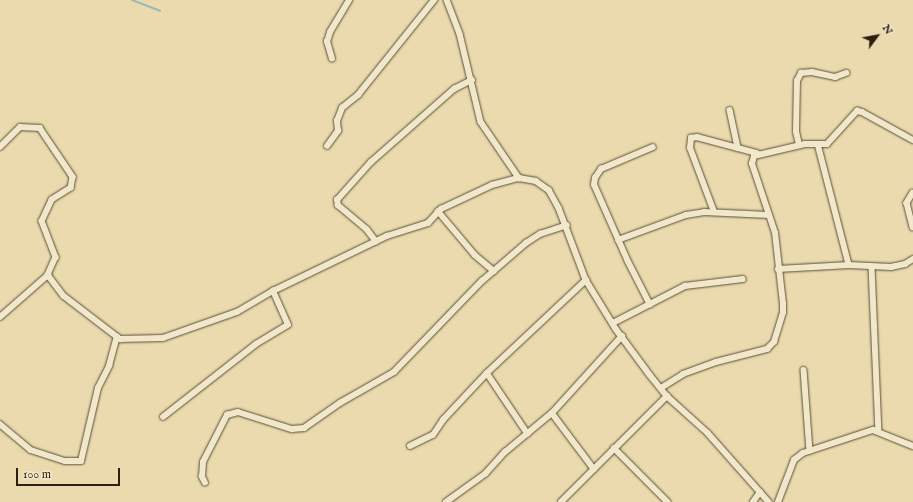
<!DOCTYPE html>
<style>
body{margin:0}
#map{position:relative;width:913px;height:502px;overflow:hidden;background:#eadaad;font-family:"IM FELL English",serif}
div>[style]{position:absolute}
.stream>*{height:2px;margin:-1px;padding:0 1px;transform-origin:1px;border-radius:1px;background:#9db8b5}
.roads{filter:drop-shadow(0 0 1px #5b4e38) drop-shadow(0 0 1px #5b4e38)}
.street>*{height:5.5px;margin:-2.75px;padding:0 2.75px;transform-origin:2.75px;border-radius:2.75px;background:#f1e7ca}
span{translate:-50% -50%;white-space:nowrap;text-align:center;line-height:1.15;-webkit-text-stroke:3px #f1e7ca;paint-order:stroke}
.north{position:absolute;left:857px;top:16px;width:40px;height:40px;-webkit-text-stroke:3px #f1e7ca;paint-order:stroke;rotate:58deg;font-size:11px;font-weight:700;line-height:16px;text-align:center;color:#2b1f11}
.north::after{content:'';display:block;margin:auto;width:14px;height:18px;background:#2b1f11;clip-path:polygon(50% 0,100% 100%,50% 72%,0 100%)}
.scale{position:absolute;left:16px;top:468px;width:104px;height:18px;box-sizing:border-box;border:2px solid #2b1f11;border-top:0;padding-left:5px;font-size:12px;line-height:14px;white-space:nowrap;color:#2b1f11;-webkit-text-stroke:3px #f1e7ca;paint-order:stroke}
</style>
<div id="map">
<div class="stream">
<div style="left:132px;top:0;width:30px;rotate:21deg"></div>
</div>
<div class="roads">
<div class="street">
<div style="left:447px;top:0;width:36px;rotate:69deg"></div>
<div style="left:460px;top:34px;width:90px;rotate:76.6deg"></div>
<div style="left:481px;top:122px;width:68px;rotate:55.8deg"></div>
<div style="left:332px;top:59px;width:18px;rotate:-106deg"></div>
<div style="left:327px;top:42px;width:10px;rotate:-73deg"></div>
<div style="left:330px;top:32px;width:37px;rotate:-59deg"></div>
<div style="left:730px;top:110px;width:39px;rotate:78deg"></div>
<div style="left:818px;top:144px;width:125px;rotate:75.6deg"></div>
<div style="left:799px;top:145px;width:13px;rotate:-103deg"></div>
<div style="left:796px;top:132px;width:51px;rotate:-88.9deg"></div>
<div style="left:797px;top:81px;width:9px;rotate:-63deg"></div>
<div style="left:801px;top:73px;width:11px;rotate:-5deg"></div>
<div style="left:812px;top:72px;width:24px;rotate:12deg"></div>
<div style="left:835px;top:77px;width:12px;rotate:-20deg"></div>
<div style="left:327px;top:146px;width:19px;rotate:-54deg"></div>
<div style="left:338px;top:131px;width:10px;rotate:-96deg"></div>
<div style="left:337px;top:121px;width:14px;rotate:-69deg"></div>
<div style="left:342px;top:108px;width:21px;rotate:-39deg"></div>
<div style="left:358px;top:95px;width:122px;rotate:-51.3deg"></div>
<div style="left:0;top:147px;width:28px;rotate:-45deg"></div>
<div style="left:20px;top:127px;width:20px;rotate:3deg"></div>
<div style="left:40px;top:128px;width:59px;rotate:56deg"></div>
<div style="left:73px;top:177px;width:11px;rotate:100deg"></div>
<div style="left:71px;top:188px;width:22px;rotate:148deg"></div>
<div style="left:52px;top:200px;width:23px;rotate:115deg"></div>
<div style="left:42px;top:221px;width:39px;rotate:69deg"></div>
<div style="left:56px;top:257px;width:20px;rotate:114deg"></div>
<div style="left:48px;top:275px;width:26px;rotate:53deg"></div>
<div style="left:64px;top:296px;width:71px;rotate:37.5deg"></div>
<div style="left:120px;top:339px;width:43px;rotate:-1.3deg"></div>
<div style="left:163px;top:338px;width:78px;rotate:-19.4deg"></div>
<div style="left:237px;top:312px;width:42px;rotate:-30.3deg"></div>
<div style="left:273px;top:291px;width:127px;rotate:-25.8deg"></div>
<div style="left:387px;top:236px;width:43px;rotate:-17.6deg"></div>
<div style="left:428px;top:223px;width:19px;rotate:-47deg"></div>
<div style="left:441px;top:209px;width:56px;rotate:-25.2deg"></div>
<div style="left:492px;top:185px;width:28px;rotate:-15deg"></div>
<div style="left:519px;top:178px;width:17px;rotate:10deg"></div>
<div style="left:536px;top:181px;width:16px;rotate:35deg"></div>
<div style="left:549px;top:190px;width:21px;rotate:61deg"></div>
<div style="left:559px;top:208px;width:77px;rotate:69.4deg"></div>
<div style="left:586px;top:280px;width:57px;rotate:58.5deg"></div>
<div style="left:616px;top:329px;width:57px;rotate:53.5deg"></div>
<div style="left:650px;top:375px;width:27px;rotate:51deg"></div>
<div style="left:667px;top:396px;width:55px;rotate:42.1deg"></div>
<div style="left:708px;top:433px;width:92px;rotate:48.5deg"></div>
<div style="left:913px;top:193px;width:12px;rotate:121deg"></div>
<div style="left:907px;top:203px;width:25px;rotate:76deg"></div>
<div style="left:438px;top:211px;width:57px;rotate:49.9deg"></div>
<div style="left:475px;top:255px;width:25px;rotate:40deg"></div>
<div style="left:714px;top:212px;width:68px;rotate:-110.6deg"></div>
<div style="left:690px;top:148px;width:10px;rotate:-84deg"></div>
<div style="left:691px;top:138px;width:6px;rotate:-9deg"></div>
<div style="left:697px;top:137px;width:62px;rotate:14.9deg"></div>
<div style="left:618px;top:240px;width:72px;rotate:-20.2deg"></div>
<div style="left:686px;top:215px;width:18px;rotate:-9deg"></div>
<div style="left:704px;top:212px;width:65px;rotate:2.6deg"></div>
<div style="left:376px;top:242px;width:15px;rotate:-127deg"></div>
<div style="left:367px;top:230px;width:38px;rotate:-140deg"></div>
<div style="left:338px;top:206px;width:6px;rotate:-99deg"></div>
<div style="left:337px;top:200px;width:51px;rotate:-48.2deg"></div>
<div style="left:371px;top:162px;width:111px;rotate:-41.3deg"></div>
<div style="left:454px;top:89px;width:20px;rotate:-27deg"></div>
<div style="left:872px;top:267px;width:164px;rotate:87.6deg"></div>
<div style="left:778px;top:269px;width:71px;rotate:-3.2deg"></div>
<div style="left:849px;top:265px;width:42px;rotate:2.7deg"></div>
<div style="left:891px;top:267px;width:14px;rotate:-12deg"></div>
<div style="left:905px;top:264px;width:9px;rotate:-32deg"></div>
<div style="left:650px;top:305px;width:48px;rotate:-117.1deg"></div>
<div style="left:628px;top:262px;width:84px;rotate:-113.8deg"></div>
<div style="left:594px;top:185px;width:7px;rotate:-82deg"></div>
<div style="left:595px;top:178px;width:11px;rotate:-56deg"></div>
<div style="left:601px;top:169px;width:56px;rotate:-22.9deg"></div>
<div style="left:0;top:317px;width:64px;rotate:-41.2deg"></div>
<div style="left:613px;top:323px;width:81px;rotate:-27.2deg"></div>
<div style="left:685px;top:286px;width:58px;rotate:-6.9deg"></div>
<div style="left:804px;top:370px;width:81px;rotate:85.8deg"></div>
<div style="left:487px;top:373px;width:73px;rotate:56.1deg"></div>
<div style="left:661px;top:388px;width:26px;rotate:-32deg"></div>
<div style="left:683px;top:374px;width:35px;rotate:-20deg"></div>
<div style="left:716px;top:362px;width:53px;rotate:-14.3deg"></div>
<div style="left:767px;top:349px;width:10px;rotate:-45deg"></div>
<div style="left:774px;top:342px;width:30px;rotate:-73deg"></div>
<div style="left:783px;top:313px;width:9px;rotate:-90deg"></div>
<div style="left:783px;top:304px;width:71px;rotate:-96.4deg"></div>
<div style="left:775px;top:233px;width:73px;rotate:-108.4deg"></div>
<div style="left:752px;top:164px;width:8px;rotate:-76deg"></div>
<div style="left:754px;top:156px;width:52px;rotate:-13.2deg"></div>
<div style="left:805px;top:144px;width:22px"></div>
<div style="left:827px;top:144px;width:45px;rotate:-47.7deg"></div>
<div style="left:857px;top:111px;width:5px;rotate:11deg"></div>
<div style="left:862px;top:112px;width:58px;rotate:28.8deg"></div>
<div style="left:552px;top:413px;width:70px;rotate:53.1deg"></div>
<div style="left:163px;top:417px;width:118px;rotate:-38.1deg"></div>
<div style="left:256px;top:344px;width:37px;rotate:-31deg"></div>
<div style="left:288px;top:325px;width:37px;rotate:-114deg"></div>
<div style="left:0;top:424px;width:40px;rotate:40deg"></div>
<div style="left:31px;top:450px;width:36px;rotate:18deg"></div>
<div style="left:65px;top:461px;width:16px"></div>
<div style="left:81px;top:461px;width:75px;rotate:-76.9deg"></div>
<div style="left:98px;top:388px;width:25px;rotate:-63deg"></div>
<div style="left:109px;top:366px;width:30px;rotate:-75deg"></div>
<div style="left:410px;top:446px;width:25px;rotate:-26deg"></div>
<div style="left:433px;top:435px;width:18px;rotate:-56deg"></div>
<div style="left:443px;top:420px;width:64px;rotate:-46.9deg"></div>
<div style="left:487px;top:373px;width:136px;rotate:-43.2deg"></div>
<div style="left:614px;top:448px;width:76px;rotate:45deg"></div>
<div style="left:205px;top:483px;width:7px;rotate:-117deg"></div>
<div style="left:202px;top:477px;width:15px;rotate:-86deg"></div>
<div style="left:203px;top:462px;width:53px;rotate:-62.9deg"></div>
<div style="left:227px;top:415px;width:11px;rotate:-15deg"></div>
<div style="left:238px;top:412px;width:57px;rotate:17.5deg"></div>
<div style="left:292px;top:429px;width:12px;rotate:-5deg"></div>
<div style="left:304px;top:428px;width:44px;rotate:-34.8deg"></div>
<div style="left:340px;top:403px;width:62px;rotate:-29.9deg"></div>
<div style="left:394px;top:372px;width:127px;rotate:-46deg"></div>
<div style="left:482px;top:281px;width:58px;rotate:-40.8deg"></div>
<div style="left:526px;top:243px;width:17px;rotate:-33deg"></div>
<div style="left:540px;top:234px;width:28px;rotate:-18deg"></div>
<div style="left:446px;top:502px;width:48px;rotate:-35.7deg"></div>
<div style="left:485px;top:474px;width:30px;rotate:-48deg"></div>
<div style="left:505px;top:452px;width:61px;rotate:-39.7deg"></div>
<div style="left:552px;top:413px;width:104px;rotate:-47.7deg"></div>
<div style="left:561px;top:502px;width:150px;rotate:-45deg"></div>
<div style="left:753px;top:502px;width:12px;rotate:-55deg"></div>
<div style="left:778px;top:502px;width:45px;rotate:-69.1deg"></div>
<div style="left:794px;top:460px;width:11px;rotate:-38deg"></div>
<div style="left:803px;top:453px;width:74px;rotate:-18.2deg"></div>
<div style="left:873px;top:430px;width:43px;rotate:21.8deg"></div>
</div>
</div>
<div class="north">N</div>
<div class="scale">100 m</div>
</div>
